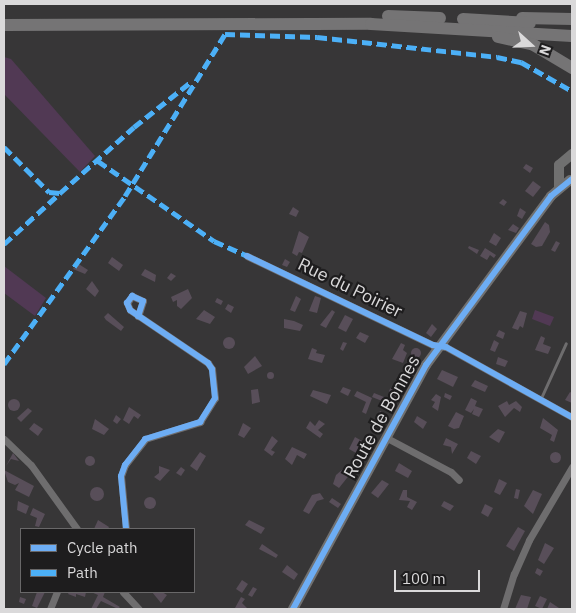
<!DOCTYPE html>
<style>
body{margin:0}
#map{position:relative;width:576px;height:613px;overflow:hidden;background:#373637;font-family:"IBM Plex Sans",sans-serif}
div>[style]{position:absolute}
.green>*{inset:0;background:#513954}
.building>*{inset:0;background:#584e59}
.round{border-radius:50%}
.lane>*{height:3px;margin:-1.5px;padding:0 1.5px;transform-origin:1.5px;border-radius:1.5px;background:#6e6d6e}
.street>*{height:7px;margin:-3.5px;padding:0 3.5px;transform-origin:3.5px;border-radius:3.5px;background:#6e6d6e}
.secondary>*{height:10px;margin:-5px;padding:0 5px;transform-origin:5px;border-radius:5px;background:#707070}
.highway>*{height:12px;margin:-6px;padding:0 6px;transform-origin:6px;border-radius:6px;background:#757475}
.quiet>*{height:5px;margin-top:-2.5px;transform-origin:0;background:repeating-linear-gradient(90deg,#4cb0f7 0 10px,transparent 0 15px)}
.cycleway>*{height:6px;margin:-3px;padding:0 3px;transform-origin:3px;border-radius:3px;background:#6dadf4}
span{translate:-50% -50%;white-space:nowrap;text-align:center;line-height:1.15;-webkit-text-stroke:4.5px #1e1d1e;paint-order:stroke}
.street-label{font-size:18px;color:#dad9da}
.frame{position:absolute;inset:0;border:5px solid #dad9da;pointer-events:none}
.legend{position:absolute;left:20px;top:528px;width:175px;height:65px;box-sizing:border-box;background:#1e1d1e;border:1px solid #696869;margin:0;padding:6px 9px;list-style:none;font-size:15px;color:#dad9da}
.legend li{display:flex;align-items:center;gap:10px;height:25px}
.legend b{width:25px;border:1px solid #696869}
.north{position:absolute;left:506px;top:20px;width:50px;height:50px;-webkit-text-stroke:4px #1e1d1e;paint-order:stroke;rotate:110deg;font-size:14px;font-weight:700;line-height:20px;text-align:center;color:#dad9da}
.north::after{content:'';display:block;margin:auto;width:18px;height:22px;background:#dad9da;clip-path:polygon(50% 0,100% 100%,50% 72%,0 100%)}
.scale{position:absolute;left:394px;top:570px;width:86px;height:22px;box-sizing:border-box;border:2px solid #dad9da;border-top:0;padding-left:6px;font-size:15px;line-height:18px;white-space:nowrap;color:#dad9da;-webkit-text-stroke:4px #1e1d1e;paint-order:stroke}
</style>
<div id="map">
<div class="green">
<div style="clip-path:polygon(4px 57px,11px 59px,95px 156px,80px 172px,4px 94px)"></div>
<div style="clip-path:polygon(4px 266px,46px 298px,35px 316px,4px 293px)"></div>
<div style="clip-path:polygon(535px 310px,554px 317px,550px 326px,532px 319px)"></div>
</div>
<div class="building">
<div style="clip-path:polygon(526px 164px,533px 168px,530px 173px,523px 168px)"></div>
<div style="clip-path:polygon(533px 181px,541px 187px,533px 197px,525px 191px)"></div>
<div style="clip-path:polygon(503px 199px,507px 202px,504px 206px,499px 203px)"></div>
<div style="clip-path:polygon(293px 207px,299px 211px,296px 217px,289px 214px)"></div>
<div style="clip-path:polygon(520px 208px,526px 212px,522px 219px,517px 216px)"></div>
<div style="clip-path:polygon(545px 222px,549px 225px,550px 232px,542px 246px,536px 247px,531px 244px)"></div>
<div style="clip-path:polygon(513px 224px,519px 228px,516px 233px,508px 230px)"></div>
<div style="clip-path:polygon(299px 231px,309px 237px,302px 253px,299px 252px,297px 256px,292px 253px)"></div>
<div style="clip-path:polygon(494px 233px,501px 238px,496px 246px,489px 242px)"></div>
<div style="clip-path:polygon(556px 241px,560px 243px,555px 252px,551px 250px)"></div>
<div style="clip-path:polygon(469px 246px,479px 250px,477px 254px,468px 248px)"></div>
<div style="clip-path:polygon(485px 248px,496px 255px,494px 258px,490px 255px,487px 260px,480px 256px)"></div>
<div style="clip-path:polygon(112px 257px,123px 265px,119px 271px,108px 263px)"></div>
<div style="clip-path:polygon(285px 259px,290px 262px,287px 267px,282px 265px)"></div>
<div style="clip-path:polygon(77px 263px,88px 270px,85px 274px,73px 269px)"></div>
<div style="clip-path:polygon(145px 269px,156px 275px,155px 282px,141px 275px)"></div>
<div style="clip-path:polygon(171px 273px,176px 276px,171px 281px,167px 278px)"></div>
<div style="clip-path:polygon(92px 281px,99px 291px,95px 297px,86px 289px)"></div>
<div style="clip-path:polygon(188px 289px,192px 298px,181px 309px,177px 306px,177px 300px,173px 302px,171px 297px)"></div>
<div style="clip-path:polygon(296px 296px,301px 299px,295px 312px,290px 310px)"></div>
<div style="clip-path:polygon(315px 296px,321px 298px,317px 313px,309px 311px)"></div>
<div style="clip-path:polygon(217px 298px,223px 301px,221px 305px,215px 302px)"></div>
<div style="clip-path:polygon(228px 304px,234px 307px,231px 313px,225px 309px)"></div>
<div style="clip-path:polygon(204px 310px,215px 317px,210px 324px,196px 319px)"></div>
<div style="clip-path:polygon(332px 310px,335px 312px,326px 328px,320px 325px)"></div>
<div style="clip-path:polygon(520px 311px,527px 313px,523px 328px,520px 326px,518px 330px,512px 328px)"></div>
<div style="clip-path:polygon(108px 313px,124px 327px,121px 331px,106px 320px,104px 317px)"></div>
<div style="clip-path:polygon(345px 315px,353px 319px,346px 332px,338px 328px)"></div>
<div style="clip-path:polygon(284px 319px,294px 321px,303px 325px,300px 331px,284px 328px)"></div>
<div style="clip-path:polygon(432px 324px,437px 329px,431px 337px,426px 333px)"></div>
<div style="clip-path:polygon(499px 330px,505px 333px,503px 339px,496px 336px)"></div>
<div style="clip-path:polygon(360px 332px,369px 336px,365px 343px,356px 338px)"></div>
<div style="clip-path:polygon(541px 336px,545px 338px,543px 344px,551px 347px,548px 354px,535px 350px)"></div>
<div class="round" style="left:223px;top:337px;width:12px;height:12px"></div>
<div style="clip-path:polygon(494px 340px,499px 343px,495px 352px,490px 350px)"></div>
<div style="clip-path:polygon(343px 342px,347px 343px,343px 351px,340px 349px)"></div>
<div style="clip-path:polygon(401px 343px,405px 345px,403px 350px,407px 353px,403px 363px,392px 359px)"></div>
<div style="clip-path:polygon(312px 348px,317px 350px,316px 353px,325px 355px,322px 363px,308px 359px)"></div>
<div class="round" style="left:411px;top:348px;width:10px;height:10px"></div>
<div style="clip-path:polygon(255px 356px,262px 366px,248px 374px,244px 367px)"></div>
<div style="clip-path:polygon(498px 357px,508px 361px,505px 367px,496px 364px)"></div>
<div style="clip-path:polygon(405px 368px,412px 372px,406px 382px,399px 378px)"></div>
<div style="clip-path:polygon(442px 370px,458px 377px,453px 387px,437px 379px)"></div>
<div class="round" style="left:266.5px;top:371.5px;width:7px;height:7px"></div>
<div style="clip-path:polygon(475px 380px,488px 386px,485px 392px,471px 386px)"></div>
<div class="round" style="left:389px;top:387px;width:10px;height:10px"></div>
<div style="clip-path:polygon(343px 387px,351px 390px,348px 396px,340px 392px)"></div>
<div style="clip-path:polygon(258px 389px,260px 402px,252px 404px,251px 390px)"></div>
<div style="clip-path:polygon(313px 390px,331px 395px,327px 404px,310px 396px)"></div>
<div style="clip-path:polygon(357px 391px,372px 398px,366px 414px,362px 412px,366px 402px,354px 396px)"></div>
<div style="clip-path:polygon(570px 392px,572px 393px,572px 403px,565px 400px)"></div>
<div style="clip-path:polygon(374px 393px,384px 397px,382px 401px,372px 397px)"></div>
<div style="clip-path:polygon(445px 393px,452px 396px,450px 400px,444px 397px)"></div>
<div style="clip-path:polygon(436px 394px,441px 397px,438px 411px,432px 407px,435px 402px,431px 400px)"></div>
<div style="clip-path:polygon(471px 398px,477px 401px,475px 406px,483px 409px,479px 417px,472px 414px,474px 409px,471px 413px,465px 410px)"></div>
<div class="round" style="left:8px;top:399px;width:12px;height:12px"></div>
<div style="clip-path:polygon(507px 401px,509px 405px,516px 401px,522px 407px,520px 412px,514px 408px,505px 417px,498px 406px)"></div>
<div style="clip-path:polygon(129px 407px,141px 415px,138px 419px,134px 416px,129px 424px,123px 420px)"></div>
<div style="clip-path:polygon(28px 408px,32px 411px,21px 422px,17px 418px)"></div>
<div style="clip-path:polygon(380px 411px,387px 415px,382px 424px,375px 421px)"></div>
<div style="clip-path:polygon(456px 412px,464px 416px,459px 428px,454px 429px,448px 426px)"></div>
<div style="clip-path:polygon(116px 415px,121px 419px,117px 424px,113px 421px)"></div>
<div style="clip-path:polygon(417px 416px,427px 422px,423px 429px,414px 422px)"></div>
<div style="clip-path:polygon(543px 418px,558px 430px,554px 442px,550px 440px,552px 435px,540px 428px)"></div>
<div style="clip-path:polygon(95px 419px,109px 429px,104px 435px,92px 429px)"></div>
<div style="clip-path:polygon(319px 420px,325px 424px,318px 430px,323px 434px,320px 438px,306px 428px,310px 421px,315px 426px)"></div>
<div style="clip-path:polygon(34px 423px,43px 429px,38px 436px,29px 429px)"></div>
<div style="clip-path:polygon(243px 423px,251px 428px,244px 438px,238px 435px)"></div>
<div style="clip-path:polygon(498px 429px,505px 432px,499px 443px,489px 437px)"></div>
<div style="clip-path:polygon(272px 436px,278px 441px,271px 450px,275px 452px,272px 456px,264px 450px)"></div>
<div style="clip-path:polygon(355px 437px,362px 441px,356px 453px,349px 449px)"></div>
<div style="clip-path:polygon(446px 438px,458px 444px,452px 454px,451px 447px,443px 445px)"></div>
<div style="clip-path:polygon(292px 447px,307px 454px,304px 459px,297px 455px,292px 465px,285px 459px)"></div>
<div style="clip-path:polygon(471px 451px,481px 456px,476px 464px,467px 458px)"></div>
<div class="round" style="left:549.5px;top:451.5px;width:11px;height:11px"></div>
<div style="clip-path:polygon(200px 452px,206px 456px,197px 471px,190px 466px)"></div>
<div style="clip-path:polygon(13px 453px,19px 461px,11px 459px,6px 466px)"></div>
<div class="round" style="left:85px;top:456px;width:10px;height:10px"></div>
<div style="clip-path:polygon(399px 463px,412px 471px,408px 478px,395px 471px)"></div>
<div style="clip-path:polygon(159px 466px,170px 470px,160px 481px,154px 477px,159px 473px)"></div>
<div style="clip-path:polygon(181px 467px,185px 470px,181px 476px,176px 473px)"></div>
<div style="clip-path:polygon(343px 469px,351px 473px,339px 488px,333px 484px,336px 475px)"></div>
<div style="clip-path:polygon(4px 470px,34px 486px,29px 497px,15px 490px,19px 483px,15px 485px,8px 482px)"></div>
<div style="clip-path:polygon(499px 479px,507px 483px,500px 495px,494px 492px)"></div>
<div style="clip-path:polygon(382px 480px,389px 484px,378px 498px,371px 493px)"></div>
<div class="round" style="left:90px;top:487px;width:14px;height:14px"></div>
<div style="clip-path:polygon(516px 489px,520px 490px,518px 499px,514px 498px)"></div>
<div style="clip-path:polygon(403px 490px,407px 490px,407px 497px,417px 502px,412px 510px,407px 507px,410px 501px,399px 500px)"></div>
<div style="clip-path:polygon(533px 490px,542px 494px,533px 514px,524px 506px)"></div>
<div style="clip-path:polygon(320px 493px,324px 499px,317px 501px,309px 514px,303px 511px,312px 495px)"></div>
<div class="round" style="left:144px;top:497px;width:12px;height:12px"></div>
<div style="clip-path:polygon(332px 498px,341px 504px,338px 508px,329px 502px)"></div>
<div style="clip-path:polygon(18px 501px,29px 506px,26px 514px,17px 510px)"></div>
<div style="clip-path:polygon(444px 501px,454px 506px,450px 511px,441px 506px)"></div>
<div style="clip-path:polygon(485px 504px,493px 508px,488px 517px,481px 513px)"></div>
<div style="clip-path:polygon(33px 508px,45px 514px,39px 527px,35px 526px,37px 518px,30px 515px)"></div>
<div style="clip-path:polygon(98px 520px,109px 527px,108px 529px,94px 529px)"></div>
<div style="clip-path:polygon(249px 520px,265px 528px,261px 534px,245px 525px)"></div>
<div style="clip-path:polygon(518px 527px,525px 531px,514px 551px,506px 546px)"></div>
<div style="clip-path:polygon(545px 543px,554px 548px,544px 564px,538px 560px)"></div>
<div style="clip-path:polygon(262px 544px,278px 555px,276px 558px,259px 549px)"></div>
<div style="clip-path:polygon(287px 565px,298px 574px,294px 580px,282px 572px)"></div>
<div style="clip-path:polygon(537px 568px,543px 571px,540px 576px,535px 573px)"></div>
<div style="clip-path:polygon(242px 580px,248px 584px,242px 593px,236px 589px)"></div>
<div style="clip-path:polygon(253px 587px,257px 589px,252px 597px,248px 595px)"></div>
<div style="clip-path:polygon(37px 592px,45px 592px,37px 608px,32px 606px)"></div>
<div style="clip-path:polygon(69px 592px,86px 592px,85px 597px,76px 594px,76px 597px,68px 594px)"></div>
<div style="clip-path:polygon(91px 592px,105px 592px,103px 597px,120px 607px,118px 609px,101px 601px,96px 609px,91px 609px,98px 595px)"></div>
<div style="clip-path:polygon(152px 592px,162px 592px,167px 595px,161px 603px)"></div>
<div style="clip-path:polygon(521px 595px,531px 597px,527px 609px,515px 609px)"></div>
<div style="clip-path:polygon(540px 596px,547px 599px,542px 609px,535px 606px)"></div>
<div style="clip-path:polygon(20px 597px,26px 599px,24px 604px,19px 602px)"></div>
<div style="clip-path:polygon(241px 597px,245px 599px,242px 603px,248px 609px,235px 608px)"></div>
<div style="clip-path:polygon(550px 602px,559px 608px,558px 609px,547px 609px)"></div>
</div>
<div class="lane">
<div style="left:541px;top:398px;width:60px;rotate:-65.6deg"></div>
</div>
<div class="street">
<div style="left:247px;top:256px;width:206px;rotate:25.6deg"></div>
<div style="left:433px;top:345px;width:13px;rotate:9deg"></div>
<div style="left:446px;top:347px;width:144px;rotate:29.1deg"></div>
<div style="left:387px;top:438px;width:72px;rotate:28deg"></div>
<div style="left:451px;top:472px;width:11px;rotate:45deg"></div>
<div style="left:4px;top:439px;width:37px;rotate:44deg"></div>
<div style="left:31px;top:465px;width:79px;rotate:54.3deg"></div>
<div style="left:126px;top:529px;width:53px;rotate:-95.4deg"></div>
<div style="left:121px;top:476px;width:12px;rotate:-70deg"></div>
<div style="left:125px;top:465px;width:33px;rotate:-52deg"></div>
<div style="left:145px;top:439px;width:58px;rotate:-17.2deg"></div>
<div style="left:200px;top:422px;width:28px;rotate:-58deg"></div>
<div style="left:215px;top:398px;width:29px;rotate:-96deg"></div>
<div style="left:212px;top:369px;width:7px;rotate:-124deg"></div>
<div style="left:208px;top:363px;width:94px;rotate:-145.8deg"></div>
<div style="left:130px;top:310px;width:8px;rotate:-113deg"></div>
<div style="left:127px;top:303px;width:9px;rotate:-54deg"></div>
<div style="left:132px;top:296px;width:12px;rotate:24deg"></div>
<div style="left:143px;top:301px;width:16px;rotate:108deg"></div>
<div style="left:123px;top:592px;width:23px;rotate:47deg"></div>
<div style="left:50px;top:609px;width:18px;rotate:-68deg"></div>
<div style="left:503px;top:609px;width:37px;rotate:-73deg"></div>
<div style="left:514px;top:574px;width:37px;rotate:-66deg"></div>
<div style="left:529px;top:540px;width:85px;rotate:-59.5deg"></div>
</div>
<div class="secondary">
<div style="left:559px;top:187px;width:22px;rotate:-90deg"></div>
<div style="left:559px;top:165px;width:17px;rotate:-40deg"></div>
<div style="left:293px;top:609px;width:278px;rotate:-61.4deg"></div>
<div style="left:426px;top:365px;width:210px;rotate:-53.5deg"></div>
<div style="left:551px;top:196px;width:25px;rotate:-40deg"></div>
</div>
<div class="highway">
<div style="left:388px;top:16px;width:52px;rotate:2.2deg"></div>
<div style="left:522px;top:18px;width:50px;rotate:1.1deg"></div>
<div style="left:463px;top:19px;width:67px;rotate:3.4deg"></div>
<div style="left:4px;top:25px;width:367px;rotate:-0.2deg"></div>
<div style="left:371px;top:24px;width:201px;rotate:3.4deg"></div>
<div style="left:498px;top:37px;width:35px;rotate:12deg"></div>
<div style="left:532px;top:44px;width:47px;rotate:31deg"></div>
</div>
<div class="quiet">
<div style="left:4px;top:147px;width:64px;rotate:45deg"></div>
<div style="left:49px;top:192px;width:11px;rotate:5deg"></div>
<div style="left:60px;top:193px;width:99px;rotate:-41.7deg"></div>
<div style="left:134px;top:127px;width:74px;rotate:-38.4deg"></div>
<div style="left:98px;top:161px;width:141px;rotate:34.6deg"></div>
<div style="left:214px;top:241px;width:36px;rotate:24deg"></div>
<div style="left:4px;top:244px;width:76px;rotate:-42.3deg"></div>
<div style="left:4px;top:364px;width:207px;rotate:-54.2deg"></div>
<div style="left:125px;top:196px;width:190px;rotate:-58.3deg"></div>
<div style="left:225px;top:34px;width:92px;rotate:1.9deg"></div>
<div style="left:317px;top:37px;width:181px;rotate:6.3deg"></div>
<div style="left:497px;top:57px;width:25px;rotate:12deg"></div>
<div style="left:521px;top:62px;width:59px;rotate:29.6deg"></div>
</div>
<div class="cycleway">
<div style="left:247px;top:256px;width:206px;rotate:25.6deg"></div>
<div style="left:433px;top:345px;width:13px;rotate:9deg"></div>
<div style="left:446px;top:347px;width:144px;rotate:29.1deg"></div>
<div style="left:126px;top:529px;width:53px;rotate:-95.4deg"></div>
<div style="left:121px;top:476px;width:12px;rotate:-70deg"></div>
<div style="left:125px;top:465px;width:33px;rotate:-52deg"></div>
<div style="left:145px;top:439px;width:58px;rotate:-17.2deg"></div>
<div style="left:200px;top:422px;width:28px;rotate:-58deg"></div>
<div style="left:215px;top:398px;width:29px;rotate:-96deg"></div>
<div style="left:212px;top:369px;width:7px;rotate:-124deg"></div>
<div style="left:208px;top:363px;width:94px;rotate:-145.8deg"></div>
<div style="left:130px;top:310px;width:8px;rotate:-113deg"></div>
<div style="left:127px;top:303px;width:9px;rotate:-54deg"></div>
<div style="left:132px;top:296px;width:12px;rotate:24deg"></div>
<div style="left:143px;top:301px;width:16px;rotate:108deg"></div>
<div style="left:293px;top:609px;width:278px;rotate:-61.4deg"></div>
<div style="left:426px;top:365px;width:210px;rotate:-53.5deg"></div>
<div style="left:551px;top:196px;width:27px;rotate:-39deg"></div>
</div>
<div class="street-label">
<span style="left:350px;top:288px;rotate:26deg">Rue du Poirier</span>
<span style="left:382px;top:417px;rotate:-61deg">Route de Bonnes</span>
</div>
<div class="frame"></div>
<ul class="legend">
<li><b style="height:6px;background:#6dadf4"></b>Cycle path</li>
<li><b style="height:6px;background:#4cb0f7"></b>Path</li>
</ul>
<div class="north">N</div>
<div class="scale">100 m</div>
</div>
